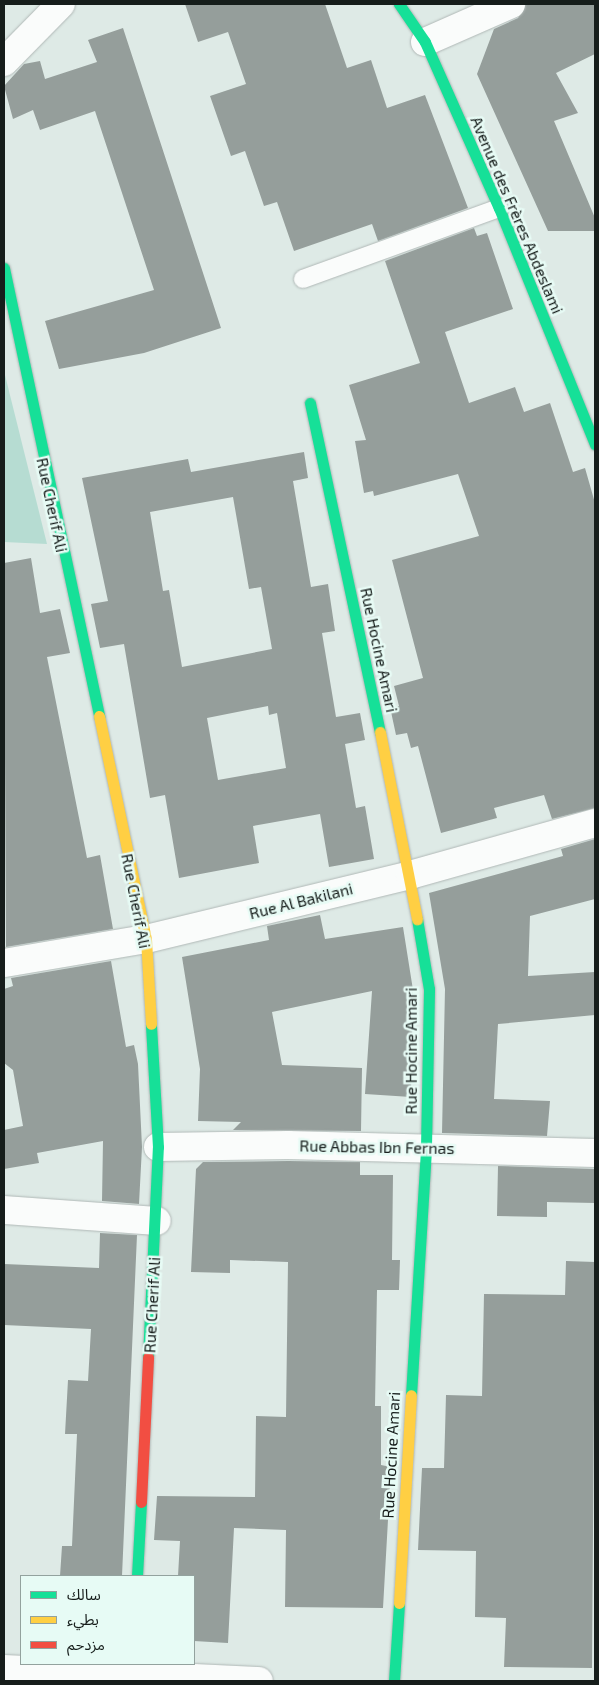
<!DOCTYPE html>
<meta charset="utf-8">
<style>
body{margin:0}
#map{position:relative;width:599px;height:1685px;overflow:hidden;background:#deeae6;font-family:"Exo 2","Noto Sans Arabic",sans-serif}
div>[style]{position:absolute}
.green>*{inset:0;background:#b6dcd2}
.building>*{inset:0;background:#959e9b}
.roads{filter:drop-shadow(0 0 1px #b0b8b6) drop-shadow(0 0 1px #b0b8b6)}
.lane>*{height:18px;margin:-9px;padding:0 9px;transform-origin:9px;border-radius:9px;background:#fafcfb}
.street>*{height:28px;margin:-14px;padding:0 14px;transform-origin:14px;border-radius:14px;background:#fafcfb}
.fast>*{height:11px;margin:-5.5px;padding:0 5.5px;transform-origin:5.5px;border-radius:5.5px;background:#16e098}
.slow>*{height:11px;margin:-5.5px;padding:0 5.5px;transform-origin:5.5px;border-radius:5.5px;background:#ffcf43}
.jam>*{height:11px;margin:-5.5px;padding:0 5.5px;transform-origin:5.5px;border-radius:5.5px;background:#f24e42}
span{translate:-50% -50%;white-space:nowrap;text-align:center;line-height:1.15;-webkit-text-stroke:5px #e7fbf5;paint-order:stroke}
.street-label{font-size:16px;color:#161d1b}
.frame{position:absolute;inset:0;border:5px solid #161d1b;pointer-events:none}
.legend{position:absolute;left:20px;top:1575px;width:175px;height:90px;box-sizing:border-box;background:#e7fbf5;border:1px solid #93a29e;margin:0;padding:6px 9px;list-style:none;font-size:15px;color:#161d1b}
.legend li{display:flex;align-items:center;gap:10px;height:25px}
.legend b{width:25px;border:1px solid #93a29e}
</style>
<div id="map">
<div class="green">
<div style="clip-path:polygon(4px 371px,47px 544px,4px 542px)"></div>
</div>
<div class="building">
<div style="clip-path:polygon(185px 4px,325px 4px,347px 68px,371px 60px,387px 108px,425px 95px,468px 208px,378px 241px,372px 224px,294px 251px,277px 202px,264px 206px,245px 151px,231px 156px,210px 96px,246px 84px,228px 32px,198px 42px)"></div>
<div style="clip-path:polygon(526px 4px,595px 4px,595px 54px,556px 73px,578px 113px,554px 121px,595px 218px,595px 231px,548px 231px,477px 74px,494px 29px,518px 18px)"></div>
<div style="clip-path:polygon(123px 28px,221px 328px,144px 353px,59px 369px,45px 321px,154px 290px,95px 111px,40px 130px,33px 110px,13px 119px,4px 86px,24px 64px,40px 61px,45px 79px,97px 62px,88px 40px)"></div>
<div style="clip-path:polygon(474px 228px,477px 236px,487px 233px,513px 309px,445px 332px,469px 403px,515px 387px,524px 412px,550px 403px,573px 472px,585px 468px,595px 503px,595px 808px,552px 819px,544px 795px,494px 808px,497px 818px,441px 833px,418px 746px,411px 748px,407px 733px,396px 735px,390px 707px,399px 706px,394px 686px,423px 678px,392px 560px,479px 536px,458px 474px,374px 496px,373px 491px,364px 493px,355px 441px,366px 440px,349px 385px,420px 363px,385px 261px)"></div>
<div style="clip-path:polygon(evenodd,304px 452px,308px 478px,293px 481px,311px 587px,328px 584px,335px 631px,322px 633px,336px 717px,360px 713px,365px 740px,345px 744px,356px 808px,365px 806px,374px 859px,329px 867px,320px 814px,253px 826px,259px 863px,179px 878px,165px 795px,150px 798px,124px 644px,100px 648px,91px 604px,108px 601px,82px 478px,188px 459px,191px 472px,304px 452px,233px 497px,249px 589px,261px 587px,272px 649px,182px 667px,169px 590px,163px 591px,150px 512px,233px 497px,304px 452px,268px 706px,269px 715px,277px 713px,286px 768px,218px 780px,207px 718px,268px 706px)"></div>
<div style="clip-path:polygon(31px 558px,40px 613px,60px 609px,70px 653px,47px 657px,87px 858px,100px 855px,113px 929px,6px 947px,4px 563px)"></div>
<div style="clip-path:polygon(595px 839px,595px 899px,530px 916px,528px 976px,595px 972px,595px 1015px,498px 1024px,494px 1099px,550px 1101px,547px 1136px,442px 1133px,445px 989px,429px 893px,563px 856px,561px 849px)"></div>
<div style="clip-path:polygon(320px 915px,325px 939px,403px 927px,413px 990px,411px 1097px,365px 1094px,372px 991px,272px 1012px,282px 1065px,362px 1068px,361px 1131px,233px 1130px,241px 1122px,198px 1121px,200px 1069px,182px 957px,269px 940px,267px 926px)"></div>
<div style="clip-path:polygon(111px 961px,126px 1047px,134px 1045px,138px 1064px,142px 1147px,139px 1204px,102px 1201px,103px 1141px,37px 1153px,39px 1163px,4px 1169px,4px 1130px,23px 1126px,13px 1070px,4px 1063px,4px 989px,13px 986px,11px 978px)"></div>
<div style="clip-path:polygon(288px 1161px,360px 1162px,360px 1175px,393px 1175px,392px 1260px,400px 1260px,399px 1290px,377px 1290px,375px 1406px,381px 1406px,381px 1465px,391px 1467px,383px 1608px,285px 1607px,286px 1530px,234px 1528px,228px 1643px,194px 1641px,194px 1576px,178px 1576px,180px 1541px,154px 1540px,157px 1496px,255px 1497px,256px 1416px,286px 1417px,288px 1262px,230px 1260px,230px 1273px,191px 1272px,196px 1169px,203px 1162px)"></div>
<div style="clip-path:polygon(498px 1166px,595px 1169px,595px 1203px,547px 1202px,547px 1217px,497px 1216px)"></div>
<div style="clip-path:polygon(100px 1233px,137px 1235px,122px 1576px,60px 1576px,62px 1546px,72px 1546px,77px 1434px,65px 1434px,68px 1380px,88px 1381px,91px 1329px,4px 1325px,4px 1264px,99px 1268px)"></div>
<div style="clip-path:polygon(566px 1261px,595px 1262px,592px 1668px,504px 1667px,506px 1618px,475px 1617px,476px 1551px,418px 1550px,422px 1468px,444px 1468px,446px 1395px,482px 1396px,484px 1294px,565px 1295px)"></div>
</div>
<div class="roads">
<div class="lane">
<div style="left:303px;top:279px;width:208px;rotate:-19.9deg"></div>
</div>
<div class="street">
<div style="left:425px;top:42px;width:94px;rotate:-23.8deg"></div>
<div style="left:4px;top:62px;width:81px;rotate:-45.5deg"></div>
<div style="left:4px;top:963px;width:144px;rotate:-9.6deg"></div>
<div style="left:146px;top:939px;width:272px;rotate:-13.6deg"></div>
<div style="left:410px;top:875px;width:192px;rotate:-15.7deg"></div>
<div style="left:158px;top:1147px;width:130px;rotate:-0.9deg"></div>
<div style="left:288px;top:1145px;width:307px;rotate:1.5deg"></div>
<div style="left:4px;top:1210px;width:153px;rotate:4.1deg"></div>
<div style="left:4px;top:1669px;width:255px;rotate:2.7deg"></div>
</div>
<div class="fast">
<div style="left:399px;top:4px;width:46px;rotate:55.6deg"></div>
<div style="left:425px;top:42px;width:182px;rotate:66deg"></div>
<div style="left:499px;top:208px;width:255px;rotate:67.9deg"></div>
<div style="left:4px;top:268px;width:458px;rotate:78deg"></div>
<div style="left:310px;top:403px;width:336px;rotate:78deg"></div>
<div style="left:148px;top:1357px;width:210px;rotate:-87.3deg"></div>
<div style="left:158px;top:1147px;width:123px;rotate:-93.3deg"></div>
<div style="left:411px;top:1395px;width:248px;rotate:-86.5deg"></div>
<div style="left:426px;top:1147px;width:158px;rotate:-88.9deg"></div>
<div style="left:429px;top:989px;width:71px;rotate:-99.7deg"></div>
<div style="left:137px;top:1576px;width:74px;rotate:-86.9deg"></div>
<div style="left:394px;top:1681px;width:78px;rotate:-86.3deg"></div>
</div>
<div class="slow">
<div style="left:99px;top:716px;width:228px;rotate:78.1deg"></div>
<div style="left:146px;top:939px;width:85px;rotate:86.6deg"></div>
<div style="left:380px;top:732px;width:191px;rotate:78.8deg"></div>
<div style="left:399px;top:1603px;width:208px;rotate:-86.7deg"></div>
</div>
<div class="jam">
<div style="left:141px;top:1502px;width:145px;rotate:-87.2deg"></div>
</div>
</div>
<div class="street-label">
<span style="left:517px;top:215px;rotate:67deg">Avenue des Frères Abdeslami</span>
<span style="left:52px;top:505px;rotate:78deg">Rue Cherif Ali</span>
<span style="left:379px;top:650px;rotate:78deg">Rue Hocine Amari</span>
<span style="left:136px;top:901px;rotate:79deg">Rue Cherif Ali</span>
<span style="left:301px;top:901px;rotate:-14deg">Rue Al Bakilani</span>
<span style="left:411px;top:1051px;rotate:-90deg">Rue Hocine Amari</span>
<span style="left:377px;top:1147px;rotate:1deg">Rue Abbas Ibn Fernas</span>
<span style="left:152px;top:1305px;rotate:-87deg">Rue Cherif Ali</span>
<span style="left:391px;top:1455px;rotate:-87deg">Rue Hocine Amari</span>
</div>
<div class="frame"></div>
<ul class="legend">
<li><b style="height:6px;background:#16e098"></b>سالك</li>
<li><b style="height:6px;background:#ffcf43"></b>بطيء</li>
<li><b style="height:6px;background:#f24e42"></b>مزدحم</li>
</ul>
</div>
